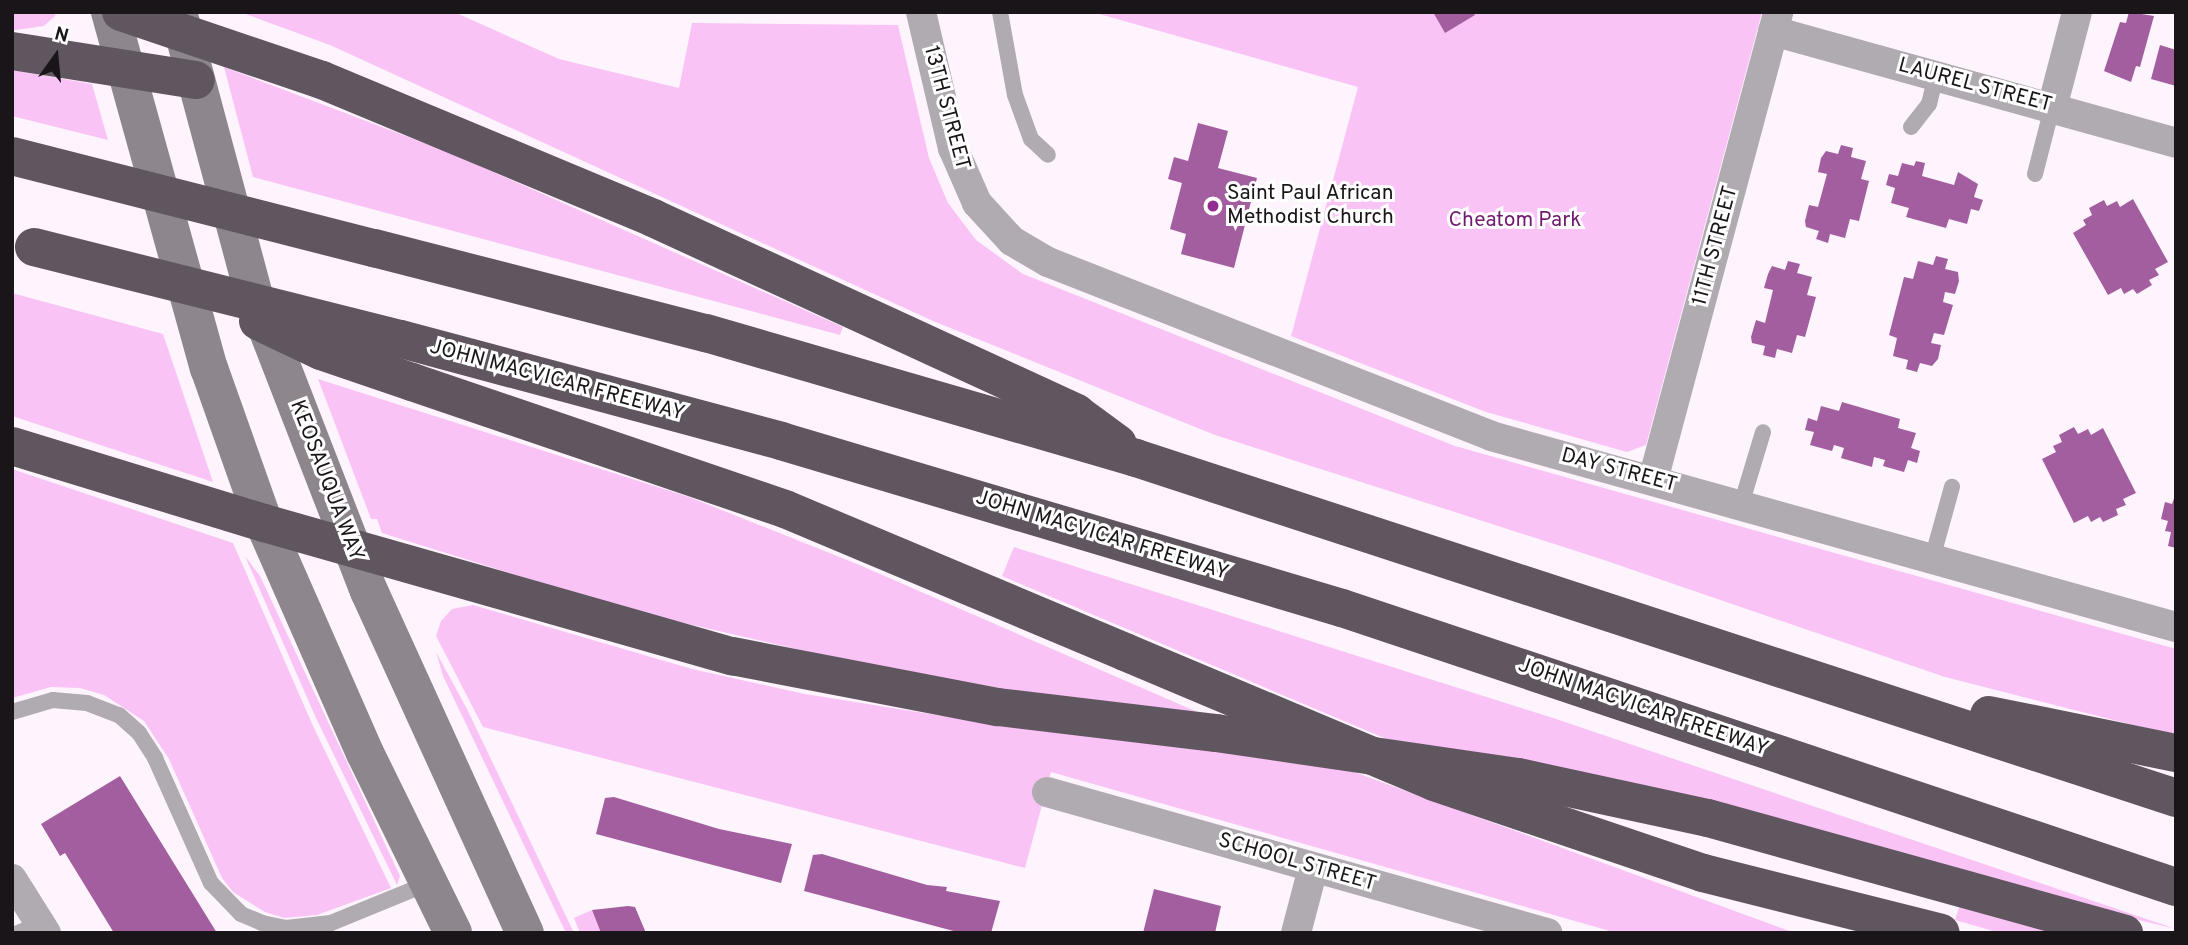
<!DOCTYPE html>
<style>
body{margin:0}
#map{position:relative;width:2188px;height:945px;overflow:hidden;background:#fef4fd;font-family:Overpass,sans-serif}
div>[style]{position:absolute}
.green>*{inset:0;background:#fac3f6}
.building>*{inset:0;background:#a25e9f}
.lane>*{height:16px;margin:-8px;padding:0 8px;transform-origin:8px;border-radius:8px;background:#b0abb0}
.street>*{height:30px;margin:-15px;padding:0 15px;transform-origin:15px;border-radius:15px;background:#b0abb0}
.secondary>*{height:38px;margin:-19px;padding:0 19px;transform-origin:19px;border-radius:19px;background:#8e868d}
.highway>*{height:38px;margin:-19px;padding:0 19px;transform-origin:19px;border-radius:19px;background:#60565f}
.highway-bridge>*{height:38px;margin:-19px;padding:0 19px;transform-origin:19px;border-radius:19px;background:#60565f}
.dots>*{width:19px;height:19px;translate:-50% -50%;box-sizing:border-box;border:4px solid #fff;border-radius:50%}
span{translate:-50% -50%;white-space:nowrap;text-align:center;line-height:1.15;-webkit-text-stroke:6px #fff;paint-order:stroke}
.street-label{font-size:21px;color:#191519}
.poi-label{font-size:21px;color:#191519}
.left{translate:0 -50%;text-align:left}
.park-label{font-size:21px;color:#701a6f}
.frame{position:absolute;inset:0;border:14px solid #191519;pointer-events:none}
.north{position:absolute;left:21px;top:21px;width:70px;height:70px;-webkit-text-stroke:5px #fff;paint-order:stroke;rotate:15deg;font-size:19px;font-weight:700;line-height:28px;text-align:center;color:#191519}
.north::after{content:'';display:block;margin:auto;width:24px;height:32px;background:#191519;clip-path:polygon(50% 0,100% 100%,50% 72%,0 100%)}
</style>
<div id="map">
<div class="green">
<div style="clip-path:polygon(12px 12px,49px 12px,56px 15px,44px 26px,16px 30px,12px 30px)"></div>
<div style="clip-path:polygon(240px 12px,454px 12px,559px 59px,679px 88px,692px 23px,898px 25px,929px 158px,948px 203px,976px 240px,1023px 274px,1455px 446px,2176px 649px,2176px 736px,1945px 677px,1601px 559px,1215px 435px,933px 321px,330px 45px)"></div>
<div style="clip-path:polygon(1092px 12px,1762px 12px,1646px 445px,1627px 452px,1486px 412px,1291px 336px,1358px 87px)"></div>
<div style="clip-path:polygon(224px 67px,448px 152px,843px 327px,840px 335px,253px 177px)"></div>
<div style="clip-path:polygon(12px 70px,92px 84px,108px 140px,12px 116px)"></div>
<div style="clip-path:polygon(12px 293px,163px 334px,213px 482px,12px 416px)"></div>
<div style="clip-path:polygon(318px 379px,689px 497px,857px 564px,1202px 714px,1014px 694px,844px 660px,628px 610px,382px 533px,377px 519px,371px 519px)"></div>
<div style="clip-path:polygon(12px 469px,233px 543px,313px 726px,391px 888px,317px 915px,284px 918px,265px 912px,233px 892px,222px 878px,169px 759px,144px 721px,104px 695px,80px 688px,51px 687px,12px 698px)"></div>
<div style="clip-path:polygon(1014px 547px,1556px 719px,2176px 929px,1384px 738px,1002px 576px)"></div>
<div style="clip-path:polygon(245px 556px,260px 576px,400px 876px,397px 885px,316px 718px)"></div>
<div style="clip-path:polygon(473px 605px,692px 669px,805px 694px,949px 717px,1332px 764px,1795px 933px,1617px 933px,1051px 772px,1025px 868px,483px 727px,436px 636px,441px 621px,452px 609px)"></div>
<div style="clip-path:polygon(436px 652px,467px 709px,574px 933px,566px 933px,443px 676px)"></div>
<div style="clip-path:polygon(1960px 905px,2063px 933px,2000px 933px,1955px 920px)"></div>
<div style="clip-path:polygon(592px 910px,601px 933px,580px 933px,574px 918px)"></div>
</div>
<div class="building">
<div style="clip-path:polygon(1433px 12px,1473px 12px,1475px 15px,1445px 33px)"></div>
<div style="clip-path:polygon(2129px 12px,2154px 16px,2140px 67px,2136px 66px,2131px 82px,2104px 71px,2120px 22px,2126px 23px)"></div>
<div style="clip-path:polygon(2160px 45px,2176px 50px,2176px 86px,2151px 79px)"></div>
<div style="clip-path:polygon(1198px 123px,1228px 131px,1218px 168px,1257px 178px,1234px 268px,1181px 254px,1186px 234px,1170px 229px,1182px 183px,1168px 179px,1174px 157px,1188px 161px)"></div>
<div style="clip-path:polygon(1841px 145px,1853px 148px,1851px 157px,1866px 161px,1861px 179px,1869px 181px,1859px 221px,1850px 219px,1845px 238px,1830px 234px,1828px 243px,1816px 239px,1819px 231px,1806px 227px,1805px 221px,1809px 205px,1818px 207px,1827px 174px,1818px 172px,1821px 158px,1826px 151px,1838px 154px)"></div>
<div style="clip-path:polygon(1916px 161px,1925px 163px,1922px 176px,1954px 185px,1958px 172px,1978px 184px,1974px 197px,1983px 200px,1979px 211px,1971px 209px,1967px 224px,1949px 219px,1946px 228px,1906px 217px,1909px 208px,1891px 203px,1895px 188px,1886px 185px,1889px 174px,1898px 176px,1902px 163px,1914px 166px)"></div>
<div style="clip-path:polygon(2133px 199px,2168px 262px,2155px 269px,2159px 275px,2149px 280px,2152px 285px,2137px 294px,2133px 289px,2124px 294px,2121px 288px,2108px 295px,2073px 233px,2086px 225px,2083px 220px,2092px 215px,2089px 208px,2104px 200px,2107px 206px,2117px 201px,2120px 207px)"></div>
<div style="clip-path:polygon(1936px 256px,1948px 259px,1945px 269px,1958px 272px,1959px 281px,1955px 294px,1945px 292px,1943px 302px,1953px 305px,1944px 335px,1934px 333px,1931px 343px,1941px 345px,1938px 359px,1932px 366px,1920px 363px,1917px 372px,1906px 369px,1908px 360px,1893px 356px,1897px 338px,1889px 335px,1904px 277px,1913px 279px,1918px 261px,1933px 265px)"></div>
<div style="clip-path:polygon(1788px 261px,1800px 264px,1797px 273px,1812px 277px,1807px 295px,1816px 297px,1805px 337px,1797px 335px,1792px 353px,1777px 349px,1775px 358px,1763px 355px,1765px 346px,1752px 343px,1751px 337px,1756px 320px,1765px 323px,1773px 290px,1764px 288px,1768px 274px,1772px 266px,1785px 270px)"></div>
<div style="clip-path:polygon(1842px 402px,1900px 419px,1898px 428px,1916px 433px,1911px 448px,1920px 451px,1917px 463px,1908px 460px,1904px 472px,1883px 466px,1885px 460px,1874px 457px,1872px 467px,1841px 458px,1844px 448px,1834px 445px,1832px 451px,1810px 445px,1814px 432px,1805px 430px,1808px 418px,1817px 421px,1821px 406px,1839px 411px)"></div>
<div style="clip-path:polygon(2074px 427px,2078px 434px,2088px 429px,2091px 435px,2103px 428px,2136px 493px,2123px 499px,2126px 505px,2116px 509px,2118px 515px,2103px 522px,2100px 517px,2091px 522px,2088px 516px,2074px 523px,2042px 459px,2056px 452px,2053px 446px,2062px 442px,2059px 435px)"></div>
<div style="clip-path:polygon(2176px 493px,2176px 548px,2168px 546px,2171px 532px,2165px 531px,2168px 521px,2161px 519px,2165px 502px,2172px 504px)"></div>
<div style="clip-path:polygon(120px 776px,217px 933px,114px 933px,65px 853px,60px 856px,41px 824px)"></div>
<div style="clip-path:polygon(614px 797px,719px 829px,792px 844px,781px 883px,596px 834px,605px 798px)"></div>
<div style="clip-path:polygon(822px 854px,927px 885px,947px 887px,946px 891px,1000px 901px,991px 933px,961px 933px,804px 891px,813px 855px)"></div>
<div style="clip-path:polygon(1154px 889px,1221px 906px,1215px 933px,1143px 933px)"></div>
<div style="clip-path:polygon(628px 906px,635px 907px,646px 933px,601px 933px,592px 910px)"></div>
</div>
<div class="lane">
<div style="left:1000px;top:12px;width:84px;rotate:79.8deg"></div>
<div style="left:1015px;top:95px;width:47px;rotate:70deg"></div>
<div style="left:1031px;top:139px;width:23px;rotate:43deg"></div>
<div style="left:1911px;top:127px;width:29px;rotate:-52deg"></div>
<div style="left:1929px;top:104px;width:29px;rotate:-76deg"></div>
<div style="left:2035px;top:174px;width:68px;rotate:-75.6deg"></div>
<div style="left:1741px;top:505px;width:76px;rotate:-73.2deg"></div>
<div style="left:1932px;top:559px;width:75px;rotate:-74.5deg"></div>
<div style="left:12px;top:712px;width:43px;rotate:-16.3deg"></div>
<div style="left:53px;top:700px;width:34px;rotate:5deg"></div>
<div style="left:87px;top:703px;width:34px;rotate:21deg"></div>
<div style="left:119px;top:715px;width:27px;rotate:42deg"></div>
<div style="left:139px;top:733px;width:30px;rotate:57deg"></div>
<div style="left:155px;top:758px;width:137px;rotate:65.9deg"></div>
<div style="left:211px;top:883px;width:43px;rotate:45.9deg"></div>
<div style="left:241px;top:914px;width:23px;rotate:23deg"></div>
<div style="left:262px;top:923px;width:25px;rotate:12deg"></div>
<div style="left:286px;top:928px;width:45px;rotate:-6.3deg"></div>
<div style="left:331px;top:923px;width:106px;rotate:-22.2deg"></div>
<div style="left:18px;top:933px;width:24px;rotate:-22deg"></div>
</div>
<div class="street">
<div style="left:921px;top:12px;width:140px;rotate:76.8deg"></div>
<div style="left:953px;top:148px;width:60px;rotate:66.4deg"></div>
<div style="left:977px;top:203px;width:52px;rotate:47.4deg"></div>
<div style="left:1012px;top:241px;width:42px;rotate:30.3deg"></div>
<div style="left:1048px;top:262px;width:476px;rotate:21.4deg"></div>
<div style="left:1491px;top:436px;width:711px;rotate:15.58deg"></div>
<div style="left:1773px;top:31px;width:418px;rotate:15.5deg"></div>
<div style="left:2052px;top:108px;width:99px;rotate:-75.4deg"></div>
<div style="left:1653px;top:480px;width:484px;rotate:-75deg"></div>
<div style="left:1047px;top:792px;width:520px;rotate:15.75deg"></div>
<div style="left:12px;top:879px;width:64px;rotate:57.8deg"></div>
<div style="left:1296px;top:933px;width:67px;rotate:-75.3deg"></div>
</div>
<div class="secondary">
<div style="left:110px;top:12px;width:370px;rotate:74.5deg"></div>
<div style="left:209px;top:368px;width:164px;rotate:70.5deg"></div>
<div style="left:264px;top:523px;width:251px;rotate:66.3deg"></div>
<div style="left:365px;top:753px;width:200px;rotate:63.9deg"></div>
<div style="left:178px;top:12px;width:293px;rotate:75deg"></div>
<div style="left:254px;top:295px;width:318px;rotate:68.8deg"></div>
<div style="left:369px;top:591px;width:376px;rotate:65.5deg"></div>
</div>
<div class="highway">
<div style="left:12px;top:51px;width:186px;rotate:9deg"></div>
<div style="left:322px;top:80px;width:359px;rotate:22.6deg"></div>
<div style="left:653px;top:218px;width:466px;rotate:24.7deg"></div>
<div style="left:1076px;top:413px;width:52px;rotate:36.4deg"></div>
<div style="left:374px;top:248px;width:343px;rotate:14.4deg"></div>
<div style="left:706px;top:333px;width:448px;rotate:16.2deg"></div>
<div style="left:1136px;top:458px;width:1094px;rotate:18.1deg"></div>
<div style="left:401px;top:339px;width:393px;rotate:15deg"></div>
<div style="left:781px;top:441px;width:585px;rotate:16.58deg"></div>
<div style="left:1342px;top:608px;width:879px;rotate:18.5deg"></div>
<div style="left:412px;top:382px;width:394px;rotate:18.8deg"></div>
<div style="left:785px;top:509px;width:369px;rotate:22.8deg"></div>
<div style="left:12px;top:446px;width:264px;rotate:17deg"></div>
<div style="left:264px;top:523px;width:487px;rotate:15.9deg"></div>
<div style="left:732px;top:656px;width:271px;rotate:10.9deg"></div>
<div style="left:998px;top:707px;width:220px;rotate:6.8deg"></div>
<div style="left:1216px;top:733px;width:305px;rotate:8.3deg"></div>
<div style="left:1518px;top:777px;width:194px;rotate:12.2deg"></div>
<div style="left:1708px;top:818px;width:432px;rotate:15.5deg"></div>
<div style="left:1989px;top:715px;width:191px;rotate:11.5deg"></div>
<div style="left:1703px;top:873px;width:245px;rotate:14.1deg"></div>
</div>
<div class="highway-bridge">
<div style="left:121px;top:12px;width:212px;rotate:18.7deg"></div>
<div style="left:12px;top:156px;width:374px;rotate:14.3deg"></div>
<div style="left:34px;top:247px;width:378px;rotate:14.1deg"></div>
<div style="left:258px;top:321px;width:70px;rotate:25.5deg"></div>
<div style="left:321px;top:351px;width:96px;rotate:18.8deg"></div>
<div style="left:1125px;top:652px;width:335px;rotate:22.8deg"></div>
<div style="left:1434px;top:782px;width:284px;rotate:18.7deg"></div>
</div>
<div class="dots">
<div style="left:1213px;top:206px;background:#932c91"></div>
</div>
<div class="street-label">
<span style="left:1975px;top:86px;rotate:15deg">LAUREL STREET</span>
<span style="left:946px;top:108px;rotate:75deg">13TH STREET</span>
<span style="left:1716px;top:246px;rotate:-75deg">11TH STREET</span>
<span style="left:557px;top:381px;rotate:15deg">JOHN MACVICAR FREEWAY</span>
<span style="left:1619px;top:471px;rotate:15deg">DAY STREET</span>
<span style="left:326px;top:481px;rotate:69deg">KEOSAUQUA WAY</span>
<span style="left:1102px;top:536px;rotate:17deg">JOHN MACVICAR FREEWAY</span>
<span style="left:1643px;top:708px;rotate:19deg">JOHN MACVICAR FREEWAY</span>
<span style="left:1297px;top:863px;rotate:16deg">SCHOOL STREET</span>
</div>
<div class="poi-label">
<span class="left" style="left:1227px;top:206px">Saint Paul African<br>Methodist Church</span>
</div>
<div class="park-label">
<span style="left:1515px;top:221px">Cheatom Park</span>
</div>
<div class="frame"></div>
<div class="north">N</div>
</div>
